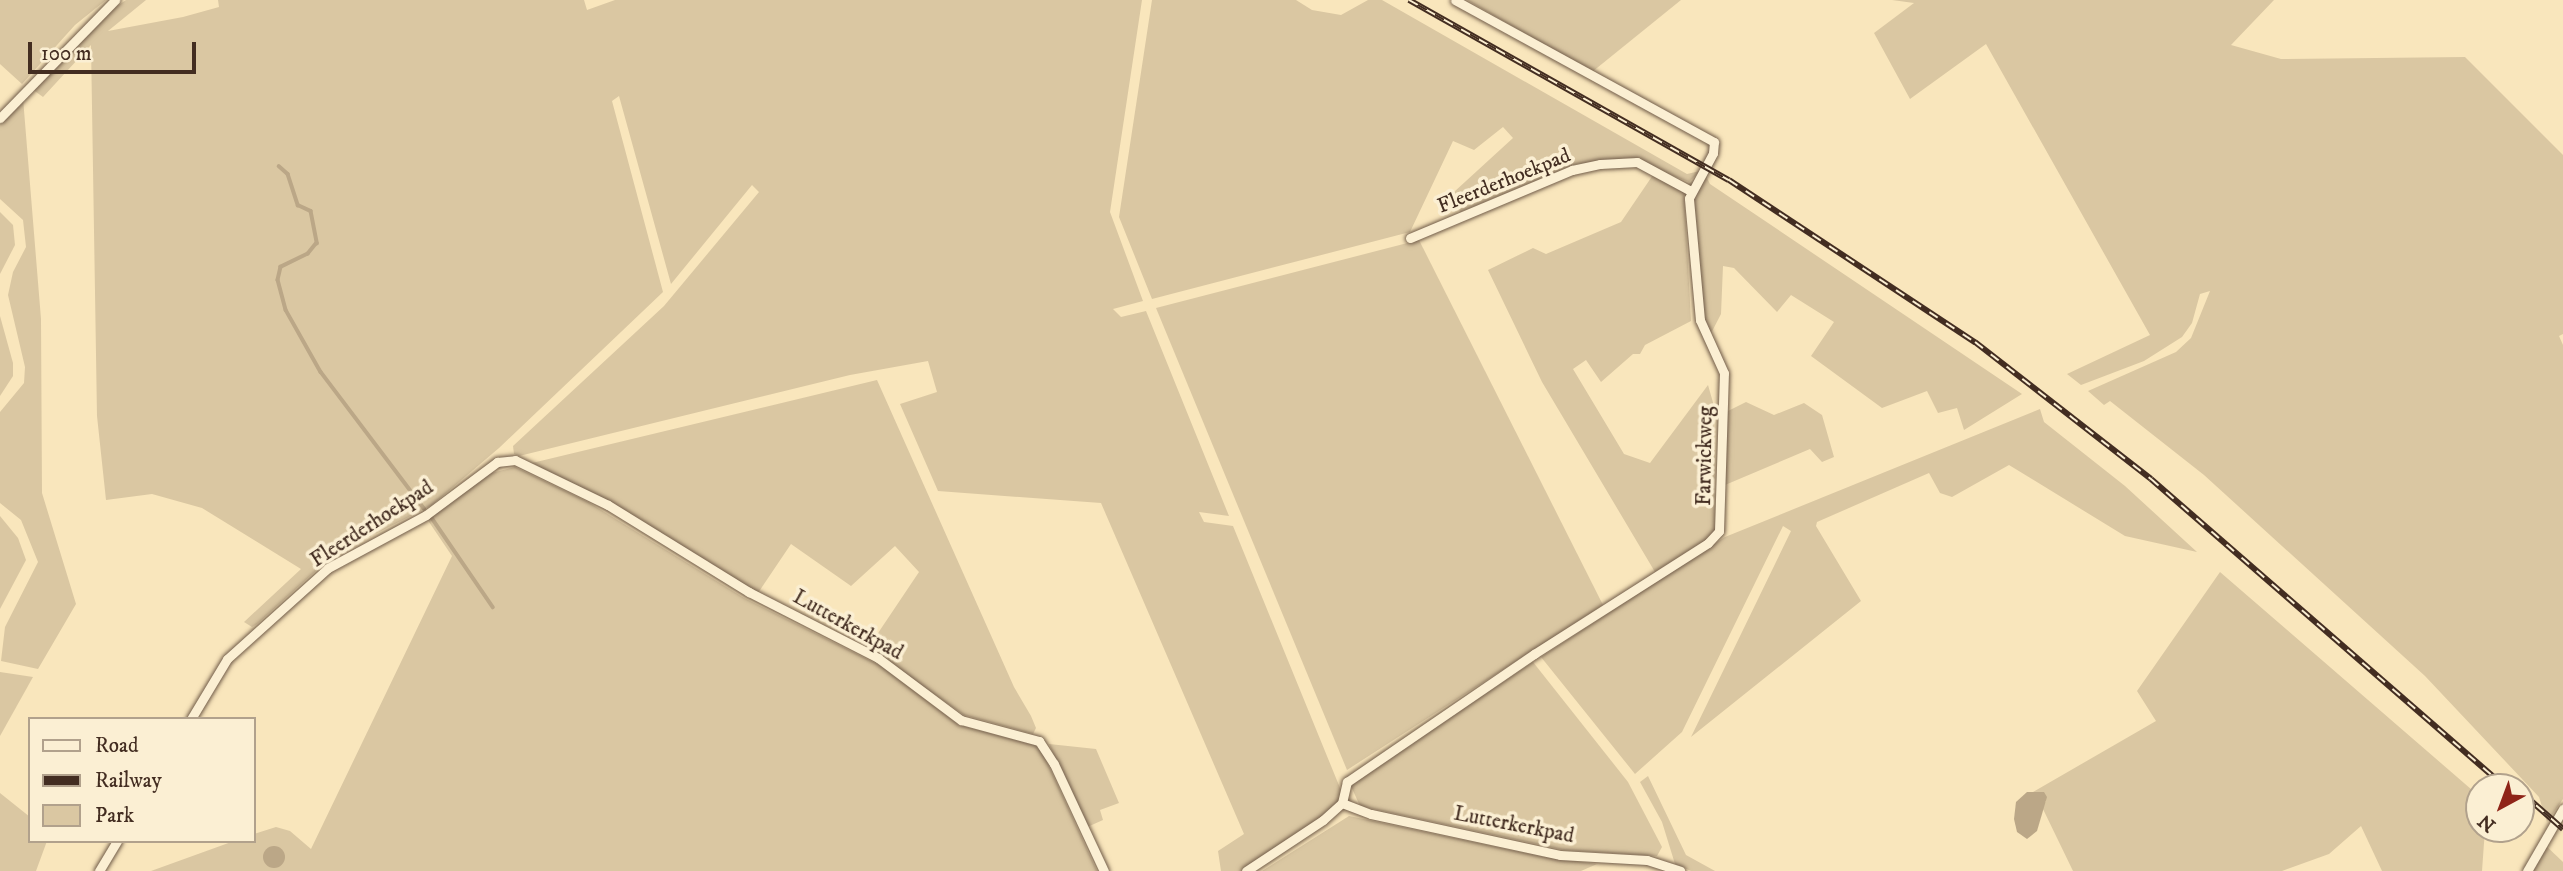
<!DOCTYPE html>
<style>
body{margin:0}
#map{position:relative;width:2563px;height:871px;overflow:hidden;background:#f9e6bc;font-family:"IM FELL DW Pica",serif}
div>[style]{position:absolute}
.green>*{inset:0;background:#dac7a2}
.water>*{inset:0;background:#bba787}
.round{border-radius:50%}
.stream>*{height:3.5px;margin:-1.75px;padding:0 1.75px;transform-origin:1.75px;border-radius:1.75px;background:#bba787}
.roads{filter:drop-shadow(0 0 2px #705b48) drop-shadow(0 0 2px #705b48)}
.street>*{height:9px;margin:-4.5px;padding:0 4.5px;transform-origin:4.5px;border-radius:4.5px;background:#fbefd3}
.rail>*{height:6px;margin-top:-3px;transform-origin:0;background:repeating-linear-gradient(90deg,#fbefd3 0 10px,#432d21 0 20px);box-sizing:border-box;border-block:2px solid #432d21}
span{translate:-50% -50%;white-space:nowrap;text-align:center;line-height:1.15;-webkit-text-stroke:7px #fbefd3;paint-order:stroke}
.street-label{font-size:21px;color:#432d21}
.legend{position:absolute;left:28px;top:717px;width:228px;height:126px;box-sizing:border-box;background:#fbefd3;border:2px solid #b1a18c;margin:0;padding:9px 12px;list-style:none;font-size:21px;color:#432d21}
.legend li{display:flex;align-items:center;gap:14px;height:35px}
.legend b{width:35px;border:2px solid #b1a18c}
.north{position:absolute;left:2465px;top:773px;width:70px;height:70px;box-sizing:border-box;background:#fbefd3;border:2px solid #b1a18c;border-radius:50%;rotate:221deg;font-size:19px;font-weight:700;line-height:28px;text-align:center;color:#432d21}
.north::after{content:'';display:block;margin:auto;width:24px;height:32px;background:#8f2418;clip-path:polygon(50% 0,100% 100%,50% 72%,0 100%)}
.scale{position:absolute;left:28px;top:42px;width:168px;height:32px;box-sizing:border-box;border:4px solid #432d21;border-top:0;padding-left:9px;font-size:21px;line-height:24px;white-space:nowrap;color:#432d21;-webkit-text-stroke:5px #fbefd3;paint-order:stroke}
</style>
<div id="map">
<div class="green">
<div style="clip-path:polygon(0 0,106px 0,75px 25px,22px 84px,0 64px)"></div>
<div style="clip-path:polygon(126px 0,146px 0,108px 31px,183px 17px,219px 7px,218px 0,584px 0,587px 10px,615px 0,1142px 0,1110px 212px,1143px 301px,1113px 309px,1121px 317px,1146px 311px,1229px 516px,1199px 512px,1204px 522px,1233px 526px,1347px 805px,1242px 871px,1221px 871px,1218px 851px,1244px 834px,1101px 503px,938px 491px,900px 404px,937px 392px,928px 361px,850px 375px,519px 456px,514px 454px,513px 446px,664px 306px,759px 192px,752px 185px,671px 284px,619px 96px,612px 101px,663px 292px,499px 448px,432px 505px,332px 556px,257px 624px,252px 627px,244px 622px,301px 569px,202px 508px,152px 494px,106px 500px,97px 416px,91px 45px,43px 97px,32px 89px,98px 19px)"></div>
<div style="clip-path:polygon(1152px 0,1296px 0,1312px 10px,1341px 15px,1368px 0,1382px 0,1687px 174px,1700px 171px,1689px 182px,1628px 158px,1576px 164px,1460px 212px,1454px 192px,1513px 138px,1503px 127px,1474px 150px,1453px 141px,1410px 232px,1152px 299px,1119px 217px)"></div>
<div style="clip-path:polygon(1467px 0,1681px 0,1592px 72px)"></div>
<div style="clip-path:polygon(1892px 0,2274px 0,2231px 45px,2281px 59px,2465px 57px,2563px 155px,2563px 334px,2559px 336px,2563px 345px,2563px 799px,2547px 822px,2539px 797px,2425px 676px,2204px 475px,2110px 401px,2104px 405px,2088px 391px,2176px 352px,2191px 338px,2210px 291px,2200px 294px,2192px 323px,2182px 337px,2144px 361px,2081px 385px,2067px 374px,2150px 335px,1986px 44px,1910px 99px,1874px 33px,1914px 3px)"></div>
<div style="clip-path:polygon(23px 98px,41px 319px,42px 493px,76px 604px,38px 669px,1px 661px,5px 627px,38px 562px,21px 520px,0 503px,0 412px,24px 383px,25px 367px,8px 295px,13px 272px,26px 247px,23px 220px,0 199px,0 120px)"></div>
<div style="clip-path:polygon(1655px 172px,1684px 191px,1691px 321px,1645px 345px,1640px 354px,1633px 354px,1601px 382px,1586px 360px,1573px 369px,1624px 454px,1650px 463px,1708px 385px,1714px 406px,1715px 534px,1655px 572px,1542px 382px,1488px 270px,1533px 248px,1546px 254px,1621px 222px)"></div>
<div style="clip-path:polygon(1706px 176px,1710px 184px,2022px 394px,1964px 430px,1957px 408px,1938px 413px,1927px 391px,1882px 408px,1811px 356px,1834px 322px,1791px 295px,1777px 312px,1734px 268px,1723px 266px,1721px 314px,1706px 343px,1692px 197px)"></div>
<div style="clip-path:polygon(0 212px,13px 225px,15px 245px,0 274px)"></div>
<div style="clip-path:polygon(1419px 240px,1603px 605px,1347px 770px,1156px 308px)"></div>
<div style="clip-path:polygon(0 316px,13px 363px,13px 376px,0 396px)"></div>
<div style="clip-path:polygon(877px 380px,1014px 687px,1031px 716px,1036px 728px,1033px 734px,964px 715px,868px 648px,919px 572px,895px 546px,851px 586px,791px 544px,758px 593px,594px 494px,532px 463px)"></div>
<div style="clip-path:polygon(1746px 402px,1774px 415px,1804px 403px,1822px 415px,1834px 457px,1822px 462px,1810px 449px,1725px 485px,1724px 413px)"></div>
<div style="clip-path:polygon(2040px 409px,2044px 422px,2125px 486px,2197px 552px,2125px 536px,2009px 465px,1952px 497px,1940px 493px,1929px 473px,1817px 522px,1816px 526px,1861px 601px,1691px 737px,1791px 531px,1783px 526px,1682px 732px,1635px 774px,1541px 657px,1725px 537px)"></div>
<div style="clip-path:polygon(515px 467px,588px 502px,744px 598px,881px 666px,959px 725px,1034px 745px,1042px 751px,1097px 871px,151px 871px,234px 841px,254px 841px,254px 834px,276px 827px,290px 831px,311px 849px,452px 556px,427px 519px,480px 476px)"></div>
<div style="clip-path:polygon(0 516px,18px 538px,26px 560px,0 609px)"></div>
<div style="clip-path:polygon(2220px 572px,2479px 796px,2479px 829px,2485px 829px,2482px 871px,2382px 871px,2361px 826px,2329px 854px,2282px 871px,2073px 871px,2042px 807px,2046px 801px,2033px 792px,2156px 721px,2137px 691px)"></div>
<div style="clip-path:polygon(1533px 662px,1628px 782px,1662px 847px,1657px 856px,1564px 850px,1360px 806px,1350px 784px)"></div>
<div style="clip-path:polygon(0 672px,33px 677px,0 736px)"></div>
<div style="clip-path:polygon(1049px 744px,1096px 749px,1119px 803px,1100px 810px,1103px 820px,1085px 828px)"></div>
<div style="clip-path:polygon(1648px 776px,1686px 855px,1715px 871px,1691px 871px,1675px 864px,1662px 822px,1640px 782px)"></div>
<div style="clip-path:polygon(0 793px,30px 817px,30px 841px,47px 841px,36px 871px,0 871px)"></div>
<div style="clip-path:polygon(1349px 816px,1544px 857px,1597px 864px,1581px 871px,1262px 871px)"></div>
<div style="clip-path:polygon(2543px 843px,2563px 862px,2563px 871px,2528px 871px)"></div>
</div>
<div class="water">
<div style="clip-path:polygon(2027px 792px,2044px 792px,2047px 797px,2037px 831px,2027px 839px,2017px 832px,2014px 819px,2016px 802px)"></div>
<div class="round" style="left:263px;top:846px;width:22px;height:22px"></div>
</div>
<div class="stream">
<div style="left:279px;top:166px;width:12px;rotate:42deg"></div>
<div style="left:288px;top:174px;width:33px;rotate:72deg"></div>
<div style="left:298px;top:205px;width:14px;rotate:25deg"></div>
<div style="left:311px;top:211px;width:33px;rotate:79deg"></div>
<div style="left:317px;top:243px;width:14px;rotate:129deg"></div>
<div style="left:308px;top:254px;width:30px;rotate:154deg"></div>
<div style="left:281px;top:267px;width:13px;rotate:103deg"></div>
<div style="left:278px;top:280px;width:31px;rotate:75deg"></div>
<div style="left:286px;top:310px;width:71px;rotate:60.6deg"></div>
<div style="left:321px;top:372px;width:171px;rotate:52.9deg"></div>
<div style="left:432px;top:518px;width:108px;rotate:55.6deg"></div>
</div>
<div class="roads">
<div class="street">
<div style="left:0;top:118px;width:165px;rotate:-45.7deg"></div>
<div style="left:1410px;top:238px;width:176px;rotate:-22.8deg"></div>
<div style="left:1572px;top:170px;width:29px;rotate:-12deg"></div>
<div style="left:1600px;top:164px;width:37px;rotate:-3deg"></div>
<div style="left:1637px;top:162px;width:59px;rotate:28.3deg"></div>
<div style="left:191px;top:719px;width:70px;rotate:-59deg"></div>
<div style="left:227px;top:659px;width:136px;rotate:-42deg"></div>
<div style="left:328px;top:568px;width:111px;rotate:-28.4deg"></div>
<div style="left:426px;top:515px;width:89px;rotate:-36.7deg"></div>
<div style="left:497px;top:462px;width:18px;rotate:-6deg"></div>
<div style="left:515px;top:460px;width:103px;rotate:25.8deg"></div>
<div style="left:608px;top:505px;width:166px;rotate:31.7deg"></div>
<div style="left:749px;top:592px;width:145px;rotate:27.1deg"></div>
<div style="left:878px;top:658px;width:104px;rotate:36.8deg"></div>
<div style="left:961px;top:720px;width:81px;rotate:15.1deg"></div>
<div style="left:1039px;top:741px;width:27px;rotate:57deg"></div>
<div style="left:1054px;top:764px;width:118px;rotate:65deg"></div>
<div style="left:1342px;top:803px;width:31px;rotate:21deg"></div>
<div style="left:1371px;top:814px;width:193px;rotate:12.2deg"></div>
<div style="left:1560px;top:855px;width:87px;rotate:3.3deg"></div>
<div style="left:1647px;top:860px;width:35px;rotate:18deg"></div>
<div style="left:99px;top:871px;width:35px;rotate:-59deg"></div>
<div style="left:1246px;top:871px;width:92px;rotate:-33.5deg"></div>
<div style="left:1323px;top:820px;width:25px;rotate:-42deg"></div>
<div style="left:1342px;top:803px;width:22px;rotate:-77deg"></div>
<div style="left:1347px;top:782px;width:227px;rotate:-34.4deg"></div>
<div style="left:1534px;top:654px;width:206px;rotate:-32.5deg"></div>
<div style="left:1708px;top:543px;width:16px;rotate:-47deg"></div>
<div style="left:1719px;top:531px;width:158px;rotate:-88.2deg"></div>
<div style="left:1724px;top:373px;width:58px;rotate:-114.4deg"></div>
<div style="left:1700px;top:320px;width:122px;rotate:-95.2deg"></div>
<div style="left:1689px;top:198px;width:51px;rotate:-61.9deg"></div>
<div style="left:1713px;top:153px;width:11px;rotate:-85deg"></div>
<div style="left:1714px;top:142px;width:295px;rotate:-151.3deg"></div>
<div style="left:2527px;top:871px;width:72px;rotate:-59.9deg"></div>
</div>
</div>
<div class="rail">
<div style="left:1409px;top:0;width:367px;rotate:29.4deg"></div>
<div style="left:1729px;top:180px;width:295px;rotate:33.4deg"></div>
<div style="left:1975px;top:342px;width:223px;rotate:37.9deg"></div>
<div style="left:2151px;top:479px;width:469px;rotate:41deg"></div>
<div style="left:2521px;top:792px;width:56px;rotate:41.4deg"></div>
</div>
<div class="street-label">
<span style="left:1504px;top:181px;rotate:-22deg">Fleerderhoekpad</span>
<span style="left:1705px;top:456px;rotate:-89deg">Farwickweg</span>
<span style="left:372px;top:524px;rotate:-33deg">Fleerderhoekpad</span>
<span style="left:848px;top:625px;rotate:29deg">Lutterkerkpad</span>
<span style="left:1514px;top:825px;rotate:11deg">Lutterkerkpad</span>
</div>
<ul class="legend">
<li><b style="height:9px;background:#fbefd3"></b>Road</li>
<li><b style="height:9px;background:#432d21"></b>Railway</li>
<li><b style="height:19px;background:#dac7a2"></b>Park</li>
</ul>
<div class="north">N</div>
<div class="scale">100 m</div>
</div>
